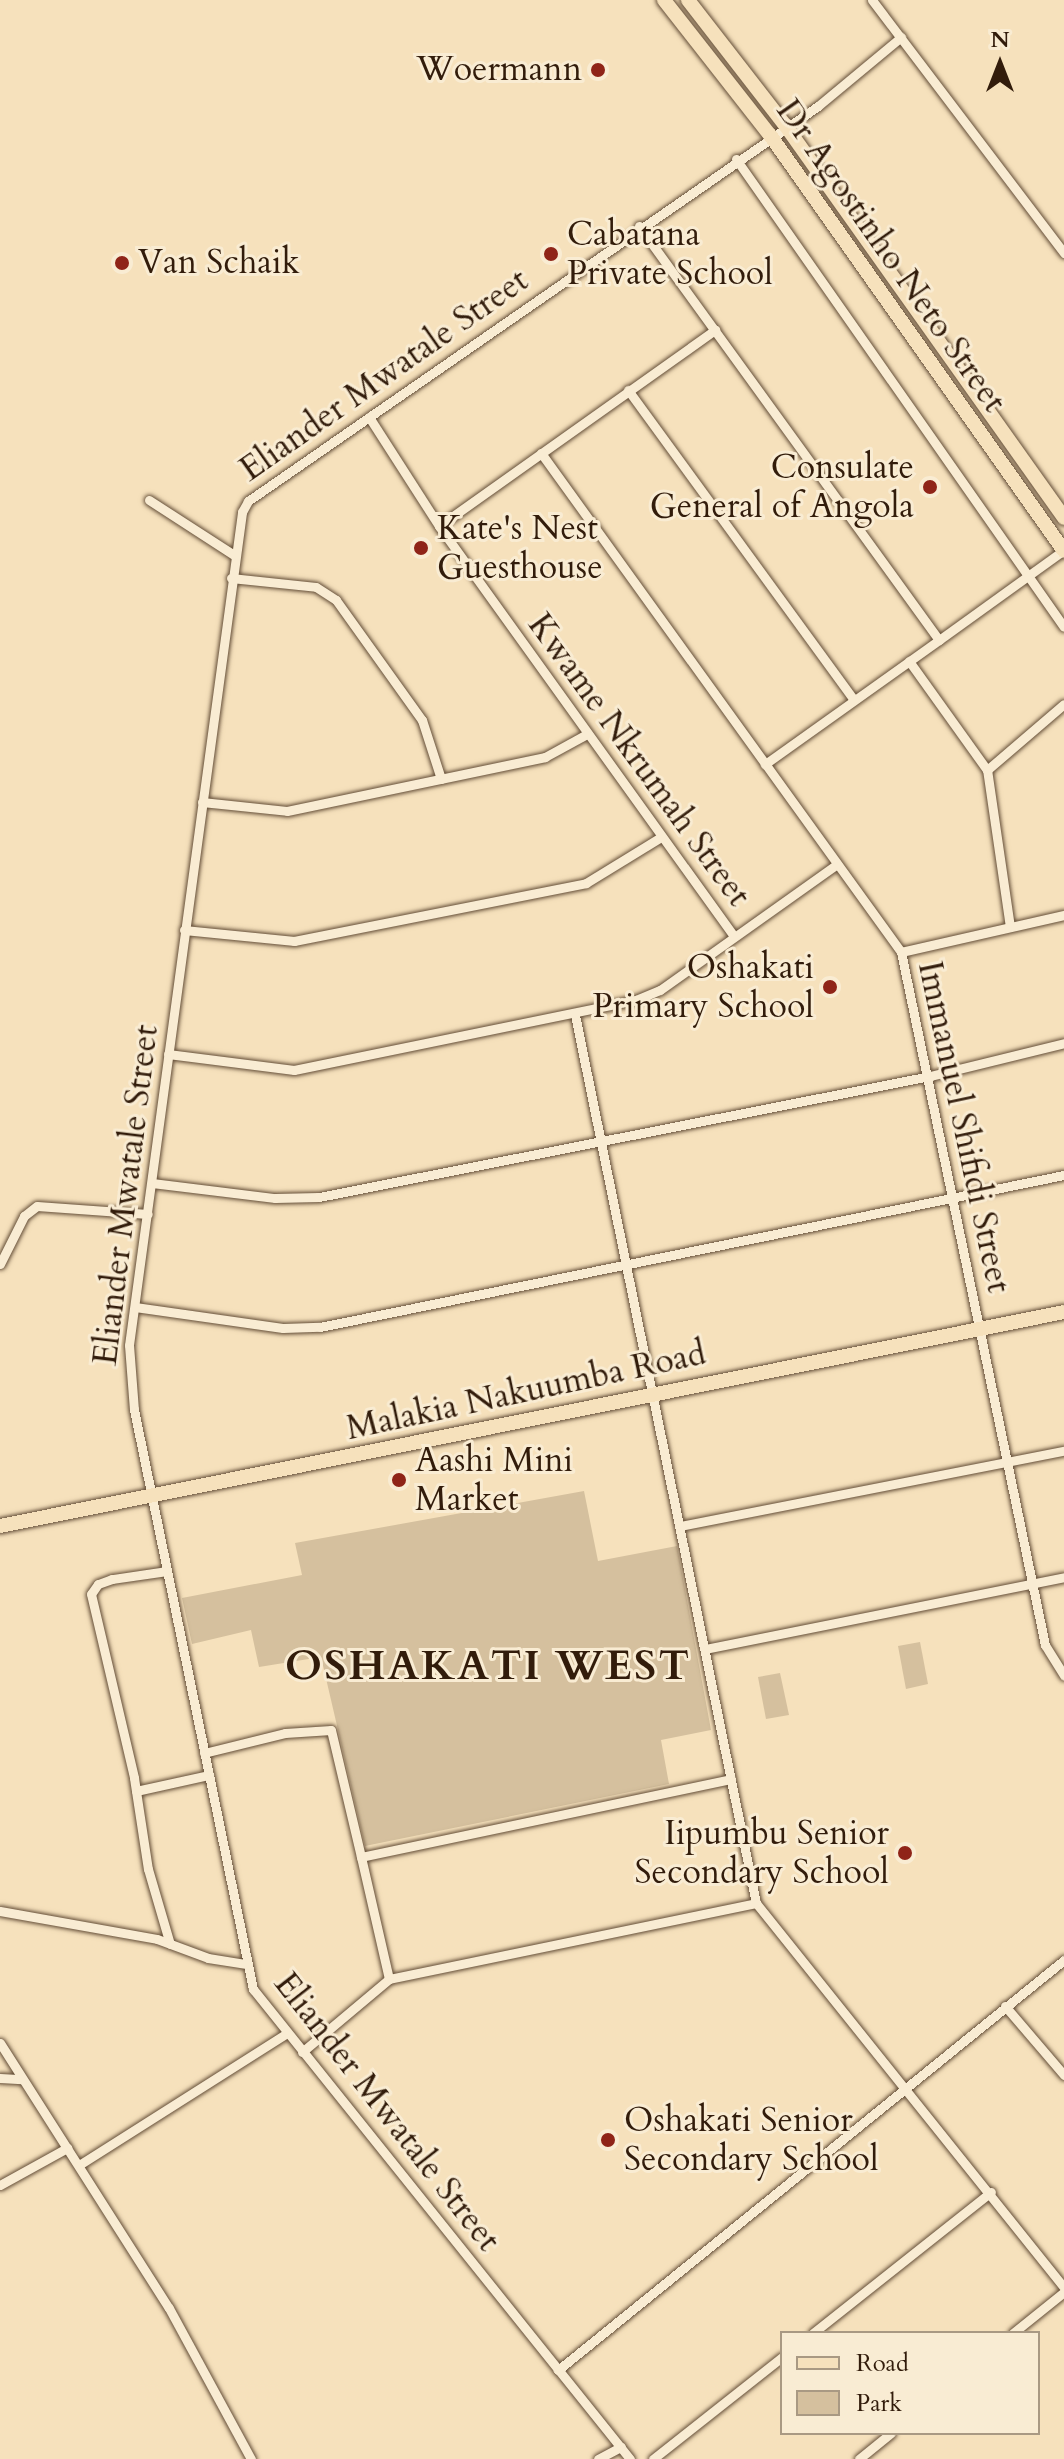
<!DOCTYPE html>
<style>
body{margin:0}
#map{position:relative;width:1064px;height:2459px;overflow:hidden;background:#f6e1bc;font-family:Cardo,serif}
div>[style]{position:absolute}
.green>*{inset:0;background:#d5c09e}
.roads{filter:drop-shadow(0 0 2px #634d37) drop-shadow(0 0 2px #634d37)}
.minor>*{height:9px;margin:-4.5px;padding:0 4.5px;transform-origin:4.5px;border-radius:4.5px;background:#f9ecd3}
.primary>*{height:14px;margin:-7px;padding:0 7px;transform-origin:7px;border-radius:7px;background:#f6e1bc}
.dots>*{width:22px;height:22px;translate:-50% -50%;box-sizing:border-box;border:4px solid #f9ecd3;border-radius:50%}
span{translate:-50% -50%;white-space:nowrap;text-align:center;line-height:1.15;-webkit-text-stroke:6px #f9ecd3;paint-order:stroke}
.poi-label{font-size:34px;color:#321c0b}
.right{translate:-100% -50%;text-align:right}
.left{translate:0 -50%;text-align:left}
.street-label{font-size:34px;color:#321c0b}
.district-label{font-size:42px;color:#321c0b;font-weight:700;letter-spacing:2px}
.legend{position:absolute;left:780px;top:2331px;width:260px;height:104px;box-sizing:border-box;background:#f9ecd3;border:2px solid #a99983;margin:0;padding:10px 14px;list-style:none;font-size:24px;color:#321c0b}
.legend li{display:flex;align-items:center;gap:16px;height:40px}
.legend b{width:40px;border:2px solid #a99983}
.north{position:absolute;left:960px;top:24px;width:80px;height:80px;-webkit-text-stroke:6px #f9ecd3;paint-order:stroke;rotate:0deg;font-size:22px;font-weight:700;line-height:32px;text-align:center;color:#321c0b}
.north::after{content:'';display:block;margin:auto;width:28px;height:36px;background:#321c0b;clip-path:polygon(50% 0,100% 100%,50% 72%,0 100%)}
</style>
<div id="map">
<div class="green">
<div style="clip-path:polygon(584px 1491px,598px 1561px,677px 1546px,711px 1730px,661px 1740px,669px 1784px,365px 1846px,321px 1657px,259px 1667px,251px 1630px,192px 1644px,182px 1598px,302px 1575px,295px 1543px)"></div>
<div style="clip-path:polygon(920px 1642px,928px 1684px,906px 1689px,898px 1646px)"></div>
<div style="clip-path:polygon(780px 1673px,789px 1715px,766px 1719px,758px 1677px)"></div>
</div>
<div class="roads">
<div class="minor">
<div style="left:872px;top:0;width:318px;rotate:52.8deg"></div>
<div style="left:736px;top:159px;width:571px;rotate:54.98deg"></div>
<div style="left:639px;top:226px;width:511px;rotate:54.07deg"></div>
<div style="left:939px;top:640px;width:214px;rotate:144.5deg"></div>
<div style="left:628px;top:390px;width:382px;rotate:53.9deg"></div>
<div style="left:369px;top:417px;width:130px;rotate:57.3deg"></div>
<div style="left:439px;top:526px;width:504px;rotate:54.29deg"></div>
<div style="left:541px;top:453px;width:615px;rotate:54.19deg"></div>
<div style="left:901px;top:952px;width:708px;rotate:78.26deg"></div>
<div style="left:1045px;top:1645px;width:36px;rotate:58deg"></div>
<div style="left:149px;top:500px;width:101px;rotate:32.9deg"></div>
<div style="left:439px;top:526px;width:339px;rotate:-35.4deg"></div>
<div style="left:231px;top:578px;width:85px;rotate:6deg"></div>
<div style="left:316px;top:587px;width:24px;rotate:33deg"></div>
<div style="left:336px;top:600px;width:148px;rotate:54.4deg"></div>
<div style="left:422px;top:720px;width:62px;rotate:72.1deg"></div>
<div style="left:939px;top:640px;width:154px;rotate:-35.8deg"></div>
<div style="left:909px;top:661px;width:134px;rotate:54.4deg"></div>
<div style="left:202px;top:802px;width:85px;rotate:6deg"></div>
<div style="left:287px;top:811px;width:264px;rotate:-11.8deg"></div>
<div style="left:545px;top:757px;width:48px;rotate:-28.7deg"></div>
<div style="left:1010px;top:927px;width:159px;rotate:-98.3deg"></div>
<div style="left:987px;top:770px;width:101px;rotate:-40.6deg"></div>
<div style="left:184px;top:930px;width:111px;rotate:5.7deg"></div>
<div style="left:294px;top:941px;width:298px;rotate:-11.2deg"></div>
<div style="left:586px;top:883px;width:88px;rotate:-31.5deg"></div>
<div style="left:901px;top:952px;width:167px;rotate:-12.8deg"></div>
<div style="left:575px;top:1015px;width:906px;rotate:78.48deg"></div>
<div style="left:756px;top:1903px;width:492px;rotate:51.3deg"></div>
<div style="left:168px;top:1054px;width:127px;rotate:7.2deg"></div>
<div style="left:294px;top:1070px;width:349px;rotate:-11.6deg"></div>
<div style="left:636px;top:1000px;width:26px;rotate:-23deg"></div>
<div style="left:660px;top:990px;width:217px;rotate:-35.4deg"></div>
<div style="left:152px;top:1183px;width:124px;rotate:7deg"></div>
<div style="left:275px;top:1198px;width:44px;rotate:-1.3deg"></div>
<div style="left:319px;top:1197px;width:623px;rotate:-11.2deg"></div>
<div style="left:930px;top:1076px;width:138px;rotate:-13.8deg"></div>
<div style="left:0;top:1264px;width:54px;rotate:-63.4deg"></div>
<div style="left:24px;top:1216px;width:16px;rotate:-38deg"></div>
<div style="left:37px;top:1206px;width:111px;rotate:4.1deg"></div>
<div style="left:135px;top:1307px;width:149px;rotate:8.1deg"></div>
<div style="left:283px;top:1328px;width:37px;rotate:-2deg"></div>
<div style="left:320px;top:1327px;width:759px;rotate:-11.55deg"></div>
<div style="left:680px;top:1526px;width:391px;rotate:-11.1deg"></div>
<div style="left:167px;top:1571px;width:56px;rotate:171.7deg"></div>
<div style="left:112px;top:1579px;width:15px;rotate:160deg"></div>
<div style="left:98px;top:1584px;width:12px;rotate:125deg"></div>
<div style="left:91px;top:1594px;width:189px;rotate:76.8deg"></div>
<div style="left:134px;top:1778px;width:92px;rotate:81.3deg"></div>
<div style="left:148px;top:1869px;width:78px;rotate:73.7deg"></div>
<div style="left:705px;top:1649px;width:366px;rotate:-11.3deg"></div>
<div style="left:204px;top:1753px;width:83px;rotate:-13.9deg"></div>
<div style="left:285px;top:1733px;width:46px;rotate:-3.7deg"></div>
<div style="left:331px;top:1730px;width:130px;rotate:76.7deg"></div>
<div style="left:136px;top:1791px;width:75px;rotate:-12.4deg"></div>
<div style="left:0;top:1911px;width:159px;rotate:10.1deg"></div>
<div style="left:157px;top:1939px;width:54px;rotate:20.4deg"></div>
<div style="left:208px;top:1958px;width:39px;rotate:9deg"></div>
<div style="left:389px;top:1979px;width:125px;rotate:-102.9deg"></div>
<div style="left:361px;top:1857px;width:378px;rotate:-11.9deg"></div>
<div style="left:1005px;top:2006px;width:91px;rotate:49.5deg"></div>
<div style="left:0;top:2043px;width:314px;rotate:57.5deg"></div>
<div style="left:169px;top:2308px;width:172px;rotate:61.5deg"></div>
<div style="left:302px;top:2052px;width:114px;rotate:-40deg"></div>
<div style="left:389px;top:1979px;width:375px;rotate:-11.7deg"></div>
<div style="left:0;top:2078px;width:22px;rotate:3deg"></div>
<div style="left:79px;top:2165px;width:246px;rotate:-32.4deg"></div>
<div style="left:0;top:2185px;width:77px;rotate:-28.9deg"></div>
<div style="left:813px;top:2333px;width:227px;rotate:-38.4deg"></div>
<div style="left:1013px;top:2333px;width:65px;rotate:-38.8deg"></div>
<div style="left:558px;top:2370px;width:651px;rotate:-39.02deg"></div>
<div style="left:598px;top:2459px;width:26px;rotate:-28deg"></div>
<div style="left:630px;top:2459px;width:603px;rotate:-128.73deg"></div>
<div style="left:253px;top:1989px;width:591px;rotate:-101.61deg"></div>
<div style="left:134px;top:1410px;width:65px;rotate:-94.4deg"></div>
<div style="left:129px;top:1345px;width:841px;rotate:-82.27deg"></div>
<div style="left:242px;top:512px;width:13px;rotate:-61deg"></div>
<div style="left:248px;top:501px;width:693px;rotate:-34.72deg"></div>
<div style="left:818px;top:106px;width:108px;rotate:-39.7deg"></div>
<div style="left:653px;top:2459px;width:164px;rotate:-38.3deg"></div>
<div style="left:859px;top:2459px;width:41px;rotate:-39.1deg"></div>
</div>
<div class="primary">
<div style="left:664px;top:0;width:172px;rotate:51.9deg"></div>
<div style="left:770px;top:135px;width:509px;rotate:54.75deg"></div>
<div style="left:688px;top:0;width:158px;rotate:52.2deg"></div>
<div style="left:785px;top:125px;width:482px;rotate:54.6deg"></div>
<div style="left:0;top:1526px;width:1085px;rotate:-11.37deg"></div>
</div>
</div>
<div class="dots">
<div style="left:598px;top:70px;background:#8f2418"></div>
<div style="left:551px;top:254px;background:#8f2418"></div>
<div style="left:122px;top:263px;background:#8f2418"></div>
<div style="left:930px;top:487px;background:#8f2418"></div>
<div style="left:421px;top:548px;background:#8f2418"></div>
<div style="left:830px;top:987px;background:#8f2418"></div>
<div style="left:399px;top:1480px;background:#8f2418"></div>
<div style="left:905px;top:1853px;background:#8f2418"></div>
<div style="left:608px;top:2140px;background:#8f2418"></div>
</div>
<div class="poi-label">
<span class="right" style="left:582px;top:70px">Woermann</span>
<span class="left" style="left:567px;top:254px">Cabatana<br>Private School</span>
<span class="left" style="left:138px;top:263px">Van Schaik</span>
<span class="right" style="left:914px;top:487px">Consulate<br>General of Angola</span>
<span class="left" style="left:437px;top:548px">Kate's Nest<br>Guesthouse</span>
<span class="right" style="left:814px;top:987px">Oshakati<br>Primary School</span>
<span class="left" style="left:415px;top:1480px">Aashi Mini<br>Market</span>
<span class="right" style="left:889px;top:1853px">Iipumbu Senior<br>Secondary School</span>
<span class="left" style="left:624px;top:2140px">Oshakati Senior<br>Secondary School</span>
</div>
<div class="street-label">
<span style="left:891px;top:256px;rotate:55deg">Dr Agostinho Neto Street</span>
<span style="left:384px;top:375px;rotate:-35deg">Eliander Mwatale Street</span>
<span style="left:639px;top:760px;rotate:54deg">Kwame Nkrumah Street</span>
<span style="left:964px;top:1127px;rotate:78deg">Immanuel Shifidi Street</span>
<span style="left:126px;top:1195px;rotate:-83deg">Eliander Mwatale Street</span>
<span style="left:526px;top:1391px;rotate:-12deg">Malakia Nakuumba Road</span>
<span style="left:387px;top:2112px;rotate:52deg">Eliander Mwatale Street</span>
</div>
<div class="district-label">
<span style="left:488px;top:1666px">OSHAKATI WEST</span>
</div>
<ul class="legend">
<li><b style="height:10px;background:#f6e1bc"></b>Road</li>
<li><b style="height:22px;background:#d5c09e"></b>Park</li>
</ul>
<div class="north">N</div>
</div>
